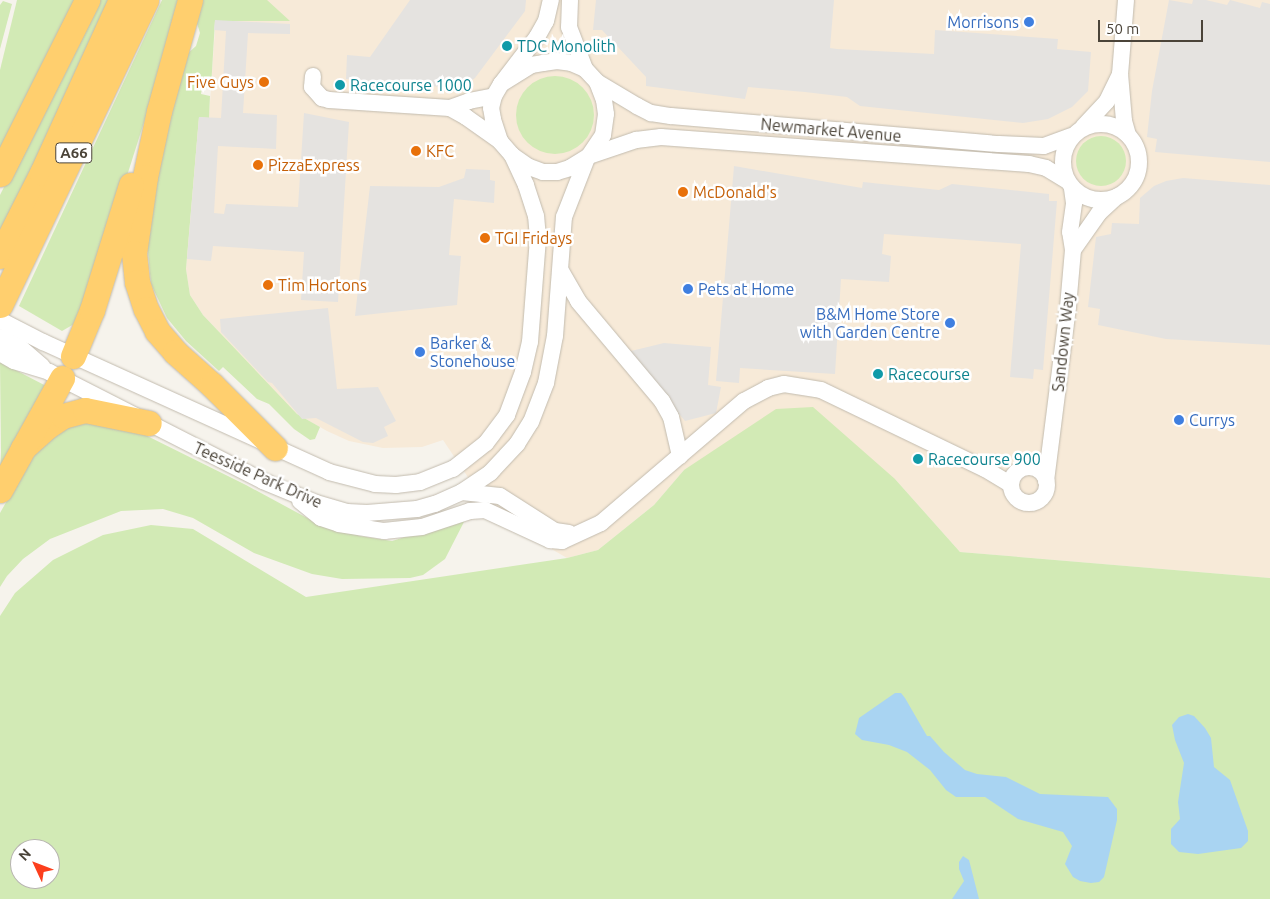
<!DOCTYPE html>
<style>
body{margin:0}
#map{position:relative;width:1270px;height:899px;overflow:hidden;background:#f6f3ec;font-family:Ubuntu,sans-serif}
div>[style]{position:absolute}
.commercial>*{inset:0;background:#f7ead8}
.green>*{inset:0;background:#d2eab5}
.round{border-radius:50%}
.parking>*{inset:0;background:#e5e3e0}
.water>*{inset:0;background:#a9d4f2}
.roads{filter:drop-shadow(0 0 1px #c2bbae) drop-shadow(0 0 1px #c2bbae)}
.minor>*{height:16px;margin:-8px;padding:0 8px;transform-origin:8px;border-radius:8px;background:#fff}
.minor>.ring{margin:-8px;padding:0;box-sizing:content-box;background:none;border:16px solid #fff;border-radius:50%}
.highway>*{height:25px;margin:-12.5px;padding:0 12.5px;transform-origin:12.5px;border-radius:12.5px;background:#ffcf6e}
.dots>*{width:14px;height:14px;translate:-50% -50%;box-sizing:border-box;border:2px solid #fff;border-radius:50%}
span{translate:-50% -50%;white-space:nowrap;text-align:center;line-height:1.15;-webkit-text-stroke:5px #fff;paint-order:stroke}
.shield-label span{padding:1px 4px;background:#fff;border:1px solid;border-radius:4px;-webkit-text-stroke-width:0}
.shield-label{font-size:15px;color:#4b4439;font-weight:700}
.shop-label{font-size:16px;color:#366cbe}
.right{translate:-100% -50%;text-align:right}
.left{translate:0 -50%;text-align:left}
.culture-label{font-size:16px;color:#0d838f}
.food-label{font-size:16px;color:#c56008}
.street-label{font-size:16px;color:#4b4439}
.north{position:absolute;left:10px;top:839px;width:50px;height:50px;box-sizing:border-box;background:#fff;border:1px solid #b7b4b0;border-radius:50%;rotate:313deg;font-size:14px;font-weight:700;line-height:20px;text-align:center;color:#4b4439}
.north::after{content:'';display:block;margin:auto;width:18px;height:22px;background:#fc3f1d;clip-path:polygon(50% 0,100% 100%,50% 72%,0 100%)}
.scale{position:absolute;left:1098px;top:20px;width:105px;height:22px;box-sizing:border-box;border:2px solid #4b4439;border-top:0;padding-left:6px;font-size:15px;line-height:18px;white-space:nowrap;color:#4b4439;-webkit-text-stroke:4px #fff;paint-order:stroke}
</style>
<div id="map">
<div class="commercial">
<div style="clip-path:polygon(217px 0,1270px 0,1270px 578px,960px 552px,895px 479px,684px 470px,654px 505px,598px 550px,567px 558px,494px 516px,443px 440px,422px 447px,383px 448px,349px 441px,327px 431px,297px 414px,203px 315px,190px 295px,186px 269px,199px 117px,209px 117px)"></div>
</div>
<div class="green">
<div style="clip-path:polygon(17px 0,75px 0,0 148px,0 70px)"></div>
<div style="clip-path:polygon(99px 0,114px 0,0 240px,0 195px)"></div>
<div style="clip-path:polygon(162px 0,183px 0,81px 320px,62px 331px,19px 306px)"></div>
<div style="clip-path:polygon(202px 0,267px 0,290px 21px,215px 21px,211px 88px,202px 88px,201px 94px,210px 96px,209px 118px,199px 117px,186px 269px,190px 295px,203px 315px,297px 414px,320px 427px,315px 439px,310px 440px,294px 429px,269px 404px,257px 399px,223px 367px,219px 371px,186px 341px,167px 318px,151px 284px,146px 231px,150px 204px,186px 55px,196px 46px,200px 33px,196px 20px)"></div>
<div style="clip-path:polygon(3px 1px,12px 4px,0 49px,0 5px)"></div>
<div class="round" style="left:516px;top:76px;width:78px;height:78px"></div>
<div class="round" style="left:1076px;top:136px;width:50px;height:50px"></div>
<div style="clip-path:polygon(0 362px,50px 388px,0 475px,1px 452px)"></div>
<div style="clip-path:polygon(evenodd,813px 407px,895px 479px,960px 552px,1270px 578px,1270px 899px,0 899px,0 616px,15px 593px,53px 560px,103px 535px,151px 525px,193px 529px,306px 597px,567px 558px,598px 550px,654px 505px,684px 470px,776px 409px,813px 407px,20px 849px,50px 849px,50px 879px,20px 879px,20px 849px)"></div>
<div style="clip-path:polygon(73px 420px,121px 423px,246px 485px,309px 519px,360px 536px,392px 541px,466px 518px,445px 559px,423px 575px,410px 578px,342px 579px,312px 574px,254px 553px,193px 518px,163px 509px,121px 511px,50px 539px,23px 559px,7px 576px,0 587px,0 513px,38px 446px)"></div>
</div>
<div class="parking">
<div style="clip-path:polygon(410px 0,526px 0,525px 11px,475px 78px,465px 85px,454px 88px,346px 79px,347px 55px,370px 57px)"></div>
<div style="clip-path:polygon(596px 0,834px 0,830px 48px,837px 49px,934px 54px,935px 30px,1058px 39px,1057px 49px,1091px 52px,1088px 91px,1072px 107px,1048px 119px,1023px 123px,860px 106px,847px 97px,805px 92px,748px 87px,745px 99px,646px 86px,646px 77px,602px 30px,593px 30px)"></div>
<div style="clip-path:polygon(1169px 0,1192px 4px,1193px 0,1206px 0,1227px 5px,1230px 0,1260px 8px,1262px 2px,1270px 4px,1270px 162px,1155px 152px,1157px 139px,1147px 137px,1152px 91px)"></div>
<div style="clip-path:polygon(215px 20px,290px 24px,290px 34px,248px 33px,243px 113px,277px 115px,276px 149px,218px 146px,214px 213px,224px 214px,226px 204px,298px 207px,304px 113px,349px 122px,338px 302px,301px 300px,304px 252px,213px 246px,211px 261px,187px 259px,199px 117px,221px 118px,226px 31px,214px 30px)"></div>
<div style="clip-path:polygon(734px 166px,862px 188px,863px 182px,939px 190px,952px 184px,1049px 194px,1049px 201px,1057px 201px,1043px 370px,1034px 369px,1033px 379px,1010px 377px,1021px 244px,884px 234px,882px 254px,891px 256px,889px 282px,841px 279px,835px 374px,740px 368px,739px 383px,716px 381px)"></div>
<div style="clip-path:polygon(466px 169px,490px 170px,490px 180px,495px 181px,494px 203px,454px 199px,449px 255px,461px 256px,457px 305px,355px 316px,370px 186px,439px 187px,464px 178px)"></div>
<div style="clip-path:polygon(1183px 178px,1270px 185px,1270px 345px,1166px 339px,1098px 325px,1100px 309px,1088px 307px,1096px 237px,1111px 234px,1112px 223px,1139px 224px,1140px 198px,1154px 186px,1166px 181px)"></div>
<div style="clip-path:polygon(328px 308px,337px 389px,378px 387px,396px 421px,384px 427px,388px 436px,373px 443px,363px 442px,316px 418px,302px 419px,272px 383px,268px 382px,221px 332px,220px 319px)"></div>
<div style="clip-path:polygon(664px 343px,711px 347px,708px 385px,721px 387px,716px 413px,685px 421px,627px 352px)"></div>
</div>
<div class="water">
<div style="clip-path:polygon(895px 693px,901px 693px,905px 698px,927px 736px,930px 736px,944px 752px,965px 770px,977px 774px,1006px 777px,1040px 794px,1108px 797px,1117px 809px,1117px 820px,1104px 877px,1099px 882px,1091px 883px,1080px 881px,1073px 877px,1065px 864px,1072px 846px,1063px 832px,1018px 819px,985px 797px,956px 797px,946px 790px,930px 770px,907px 752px,889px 745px,862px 740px,855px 734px,859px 718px)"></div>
<div style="clip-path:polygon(1188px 714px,1194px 716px,1205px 728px,1211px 738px,1214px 767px,1230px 780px,1248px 831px,1248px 841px,1241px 848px,1198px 854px,1179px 852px,1171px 844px,1171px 829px,1180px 819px,1178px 802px,1184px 763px,1175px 740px,1172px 725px,1179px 717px)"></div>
<div style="clip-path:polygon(963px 856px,969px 860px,979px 899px,952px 899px,964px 881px,959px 869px,959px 862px)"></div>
</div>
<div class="roads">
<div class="minor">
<div style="left:570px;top:0;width:27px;rotate:92deg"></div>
<div style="left:569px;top:27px;width:45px;rotate:69.1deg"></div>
<div style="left:1126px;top:0;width:74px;rotate:94.6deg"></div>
<div style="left:1120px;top:74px;width:47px;rotate:85.1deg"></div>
<div style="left:1124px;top:121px;width:15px;rotate:74deg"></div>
<div style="left:313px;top:76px;width:11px;rotate:95deg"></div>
<div style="left:312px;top:87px;width:15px;rotate:48deg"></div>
<div style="left:322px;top:98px;width:7px;rotate:16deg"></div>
<div style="left:329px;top:100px;width:121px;rotate:3.8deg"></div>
<div style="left:450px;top:108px;width:18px;rotate:29deg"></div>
<div style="left:466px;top:117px;width:42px;rotate:35.2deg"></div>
<div style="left:597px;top:82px;width:47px;rotate:31deg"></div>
<div style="left:637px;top:106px;width:16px;rotate:27deg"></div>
<div style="left:651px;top:113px;width:20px;rotate:9deg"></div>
<div style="left:671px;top:116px;width:329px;rotate:4.9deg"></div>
<div style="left:999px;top:144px;width:45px;rotate:2.5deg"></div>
<div style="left:1044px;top:146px;width:29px;rotate:-20deg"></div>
<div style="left:501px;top:84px;width:36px;rotate:-32deg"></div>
<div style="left:531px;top:65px;width:12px;rotate:-9deg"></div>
<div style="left:543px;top:63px;width:14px;rotate:-8deg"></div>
<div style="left:557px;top:61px;width:14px;rotate:8deg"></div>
<div style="left:571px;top:63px;width:15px;rotate:23deg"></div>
<div style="left:585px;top:69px;width:18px;rotate:47deg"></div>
<div style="left:597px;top:82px;width:19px;rotate:69deg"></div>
<div style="left:604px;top:100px;width:14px;rotate:82deg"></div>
<div style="left:606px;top:114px;width:21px;rotate:98deg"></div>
<div style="left:603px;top:135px;width:25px;rotate:124deg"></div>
<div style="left:589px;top:156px;width:22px;rotate:148deg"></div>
<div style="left:570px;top:168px;width:14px;rotate:163deg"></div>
<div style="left:557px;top:172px;width:14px;rotate:180deg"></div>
<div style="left:543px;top:172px;width:15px;rotate:-160deg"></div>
<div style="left:529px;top:167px;width:21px;rotate:-145deg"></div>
<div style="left:512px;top:155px;width:18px;rotate:-131deg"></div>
<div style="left:500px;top:141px;width:23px;rotate:-108deg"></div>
<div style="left:493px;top:119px;width:11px;rotate:-100deg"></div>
<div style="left:491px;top:108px;width:12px;rotate:-76deg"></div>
<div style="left:494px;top:96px;width:14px;rotate:-60deg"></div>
<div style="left:501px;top:84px;width:59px;rotate:-52.5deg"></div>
<div style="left:537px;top:37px;width:18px;rotate:-61deg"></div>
<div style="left:546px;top:21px;width:22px;rotate:-77deg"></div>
<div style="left:450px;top:108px;width:20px;rotate:-20deg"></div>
<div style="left:469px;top:101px;width:25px;rotate:-11deg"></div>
<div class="ring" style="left:1063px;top:124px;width:60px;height:60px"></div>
<div style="left:1083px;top:127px;width:35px;rotate:-47deg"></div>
<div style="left:1107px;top:101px;width:30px;rotate:-64deg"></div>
<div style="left:589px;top:156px;width:50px;rotate:-18.8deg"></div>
<div style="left:636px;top:140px;width:25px;rotate:-7deg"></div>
<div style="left:661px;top:137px;width:369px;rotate:4.2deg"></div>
<div style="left:1029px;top:164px;width:17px;rotate:13deg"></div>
<div style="left:1046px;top:168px;width:23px;rotate:31deg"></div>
<div style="left:1073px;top:250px;width:45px;rotate:-54.9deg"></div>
<div style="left:1099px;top:213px;width:23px;rotate:-43deg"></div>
<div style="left:561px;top:271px;width:34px;rotate:60deg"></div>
<div style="left:578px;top:301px;width:131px;rotate:50deg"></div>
<div style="left:662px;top:401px;width:18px;rotate:61deg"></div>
<div style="left:671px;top:417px;width:40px;rotate:77deg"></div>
<div style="left:0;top:320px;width:48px;rotate:27.1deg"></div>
<div style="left:43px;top:342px;width:314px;rotate:24.4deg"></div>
<div style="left:329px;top:472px;width:48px;rotate:14.6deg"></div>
<div style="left:375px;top:484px;width:21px;rotate:3deg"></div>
<div style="left:396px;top:485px;width:24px;rotate:-7deg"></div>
<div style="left:420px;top:482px;width:35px;rotate:-22deg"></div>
<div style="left:453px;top:469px;width:42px;rotate:-38.2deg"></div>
<div style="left:486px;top:443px;width:35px;rotate:-53deg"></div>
<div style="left:507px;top:415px;width:46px;rotate:-69.6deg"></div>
<div style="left:523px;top:372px;width:31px;rotate:-77deg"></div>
<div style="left:530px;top:342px;width:104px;rotate:-85.6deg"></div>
<div style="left:538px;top:238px;width:22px;rotate:-95deg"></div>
<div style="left:536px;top:216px;width:33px;rotate:-108deg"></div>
<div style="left:526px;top:185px;width:33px;rotate:-115deg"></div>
<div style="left:0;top:337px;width:24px;rotate:28deg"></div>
<div style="left:21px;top:348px;width:28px;rotate:41deg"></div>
<div style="left:0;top:353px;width:16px;rotate:30deg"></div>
<div style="left:14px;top:361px;width:37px;rotate:17deg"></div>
<div style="left:49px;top:372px;width:240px;rotate:27deg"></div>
<div style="left:263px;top:481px;width:57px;rotate:22.5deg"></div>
<div style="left:316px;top:503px;width:32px;rotate:16deg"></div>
<div style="left:347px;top:512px;width:20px;rotate:3deg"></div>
<div style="left:367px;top:513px;width:50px;rotate:-4.6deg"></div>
<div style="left:417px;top:509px;width:19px;rotate:-16deg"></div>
<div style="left:435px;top:504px;width:30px;rotate:-24deg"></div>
<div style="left:462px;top:492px;width:34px;rotate:-34deg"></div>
<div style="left:490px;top:473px;width:40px;rotate:-47deg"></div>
<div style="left:517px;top:444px;width:26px;rotate:-58deg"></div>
<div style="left:531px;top:422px;width:42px;rotate:-69deg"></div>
<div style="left:546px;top:383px;width:48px;rotate:-79.2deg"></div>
<div style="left:555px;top:336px;width:119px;rotate:-85.7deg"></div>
<div style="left:564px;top:217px;width:63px;rotate:-68.7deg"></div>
<div class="ring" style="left:1011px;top:467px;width:20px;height:20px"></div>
<div style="left:1046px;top:481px;width:175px;rotate:-82.8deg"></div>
<div style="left:1068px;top:307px;width:57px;rotate:-85deg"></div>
<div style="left:1073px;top:250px;width:18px;rotate:-99deg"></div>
<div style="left:1070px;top:232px;width:29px;rotate:-82deg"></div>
<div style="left:1074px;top:203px;width:15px;rotate:-98deg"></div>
<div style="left:462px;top:492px;width:38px;rotate:6deg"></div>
<div style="left:500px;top:496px;width:65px;rotate:32.5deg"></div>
<div style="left:555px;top:531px;width:14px;rotate:8deg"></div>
<div style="left:300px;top:501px;width:27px;rotate:39deg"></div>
<div style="left:321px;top:518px;width:19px;rotate:18deg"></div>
<div style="left:339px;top:524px;width:46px;rotate:8.8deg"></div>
<div style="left:384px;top:531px;width:38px;rotate:-6deg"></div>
<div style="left:422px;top:527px;width:51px;rotate:-18.4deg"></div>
<div style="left:470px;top:511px;width:15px;rotate:-4deg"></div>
<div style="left:485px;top:510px;width:72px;rotate:24.8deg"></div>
<div style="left:550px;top:540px;width:12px;rotate:5deg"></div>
<div style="left:562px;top:541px;width:43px;rotate:-24.8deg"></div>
<div style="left:601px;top:523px;width:188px;rotate:-40.5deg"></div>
<div style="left:744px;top:401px;width:27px;rotate:-28deg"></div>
<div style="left:768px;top:388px;width:16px;rotate:-14deg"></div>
<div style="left:784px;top:384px;width:37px;rotate:9deg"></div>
<div style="left:821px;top:390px;width:182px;rotate:25.7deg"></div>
<div style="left:985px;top:469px;width:29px;rotate:31deg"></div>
</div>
<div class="highway">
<div style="left:190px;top:0;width:115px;rotate:105.6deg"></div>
<div style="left:159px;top:111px;width:67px;rotate:102deg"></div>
<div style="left:145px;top:177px;width:77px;rotate:98.2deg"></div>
<div style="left:134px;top:253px;width:29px;rotate:84deg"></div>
<div style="left:137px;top:282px;width:28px;rotate:72deg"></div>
<div style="left:146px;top:309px;width:25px;rotate:63deg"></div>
<div style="left:157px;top:331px;width:28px;rotate:49deg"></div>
<div style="left:175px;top:352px;width:50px;rotate:41.7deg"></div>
<div style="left:212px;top:385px;width:89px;rotate:45deg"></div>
<div style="left:0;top:174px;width:195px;rotate:-63.4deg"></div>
<div style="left:0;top:256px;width:93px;rotate:-63.2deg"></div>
<div style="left:42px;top:173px;width:190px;rotate:-65.5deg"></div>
<div style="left:0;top:305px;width:338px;rotate:-64.4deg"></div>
<div style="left:73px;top:356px;width:50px;rotate:-67.6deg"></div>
<div style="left:92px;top:310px;width:131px;rotate:-72.7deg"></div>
<div style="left:23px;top:448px;width:30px;rotate:-42deg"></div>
<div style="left:45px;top:428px;width:22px;rotate:-34deg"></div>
<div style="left:63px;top:416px;width:23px;rotate:-15deg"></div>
<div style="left:85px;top:410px;width:65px;rotate:11.5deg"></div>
<div style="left:0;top:490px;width:128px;rotate:-61deg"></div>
</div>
</div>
<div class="dots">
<div style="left:1029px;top:22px;background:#3f7fe0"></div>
<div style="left:507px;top:46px;background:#0f9aa8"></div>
<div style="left:264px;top:82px;background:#e8710a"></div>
<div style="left:340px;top:85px;background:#0f9aa8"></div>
<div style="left:416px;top:151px;background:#e8710a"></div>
<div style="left:258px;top:165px;background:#e8710a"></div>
<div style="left:683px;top:192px;background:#e8710a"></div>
<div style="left:485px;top:238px;background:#e8710a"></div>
<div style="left:268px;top:285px;background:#e8710a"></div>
<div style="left:688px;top:289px;background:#3f7fe0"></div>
<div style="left:950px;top:323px;background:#3f7fe0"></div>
<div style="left:420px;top:352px;background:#3f7fe0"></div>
<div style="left:878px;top:374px;background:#0f9aa8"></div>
<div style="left:1179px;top:420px;background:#3f7fe0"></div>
<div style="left:918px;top:459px;background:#0f9aa8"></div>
</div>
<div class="shield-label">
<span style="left:74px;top:153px">A66</span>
</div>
<div class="shop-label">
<span class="right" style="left:1019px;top:22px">Morrisons</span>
<span class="left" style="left:698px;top:289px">Pets at Home</span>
<span class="right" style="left:940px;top:323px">B&amp;M Home Store<br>with Garden Centre</span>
<span class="left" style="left:430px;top:352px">Barker &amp;<br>Stonehouse</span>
<span class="left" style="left:1189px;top:420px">Currys</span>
</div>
<div class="culture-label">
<span class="left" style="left:517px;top:46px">TDC Monolith</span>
<span class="left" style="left:350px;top:85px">Racecourse 1000</span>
<span class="left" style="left:888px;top:374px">Racecourse</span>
<span class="left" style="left:928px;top:459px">Racecourse 900</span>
</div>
<div class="food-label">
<span class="right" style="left:254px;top:82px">Five Guys</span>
<span class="left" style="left:426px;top:151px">KFC</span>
<span class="left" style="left:268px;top:165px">PizzaExpress</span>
<span class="left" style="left:693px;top:192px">McDonald's</span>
<span class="left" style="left:495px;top:238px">TGI Fridays</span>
<span class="left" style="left:278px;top:285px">Tim Hortons</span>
</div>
<div class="street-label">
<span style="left:831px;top:130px;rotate:5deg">Newmarket Avenue</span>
<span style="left:1063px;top:342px;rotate:-84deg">Sandown Way</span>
<span style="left:258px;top:475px;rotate:24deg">Teesside Park Drive</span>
</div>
<div class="north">N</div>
<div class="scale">50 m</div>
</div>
